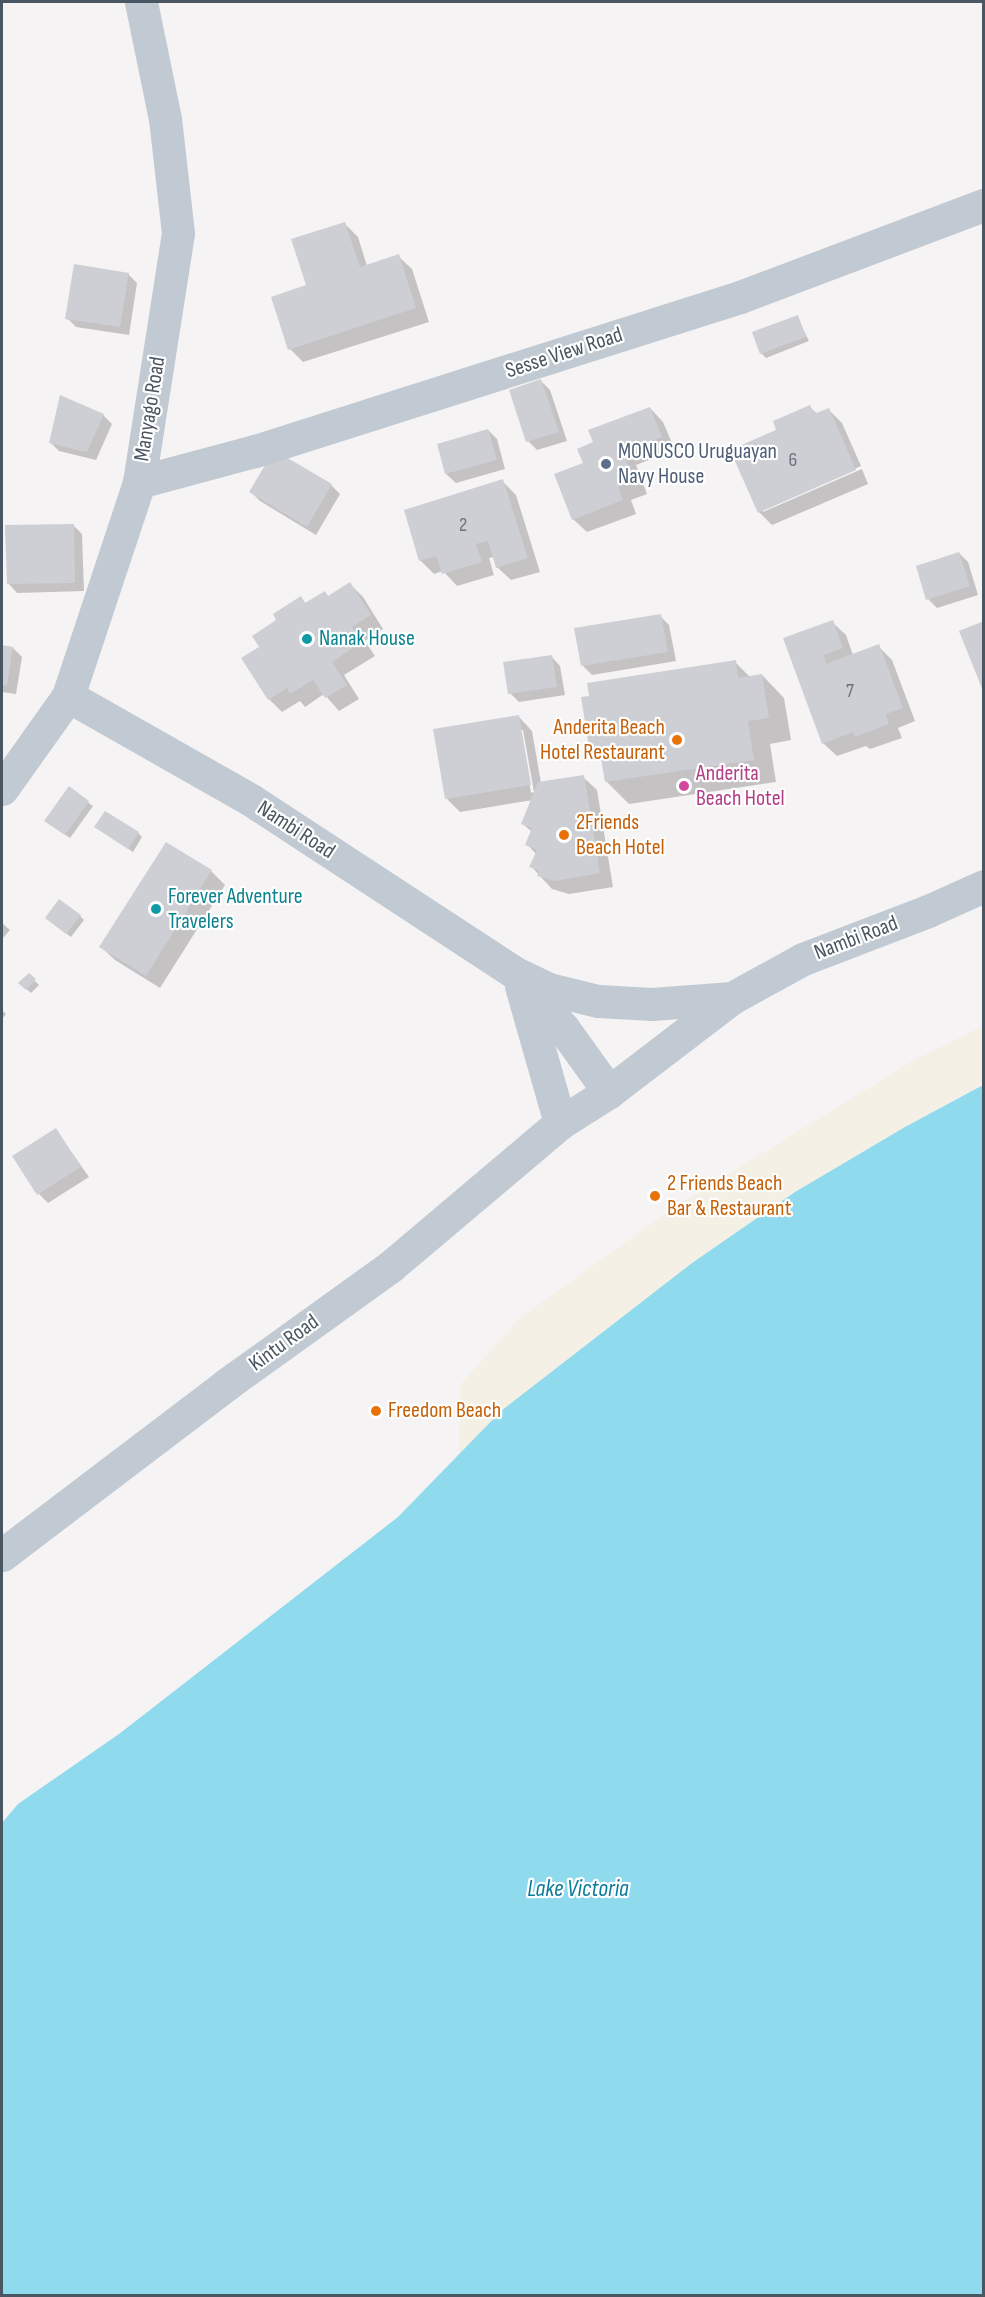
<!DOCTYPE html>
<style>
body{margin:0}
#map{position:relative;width:985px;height:2297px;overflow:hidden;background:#f5f3f3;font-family:"Sofia Sans Condensed",sans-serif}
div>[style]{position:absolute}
.sand>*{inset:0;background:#f5f0e5}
.water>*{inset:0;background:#90daee}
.shadow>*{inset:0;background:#0003}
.building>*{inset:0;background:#cdcfd5}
.minor>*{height:33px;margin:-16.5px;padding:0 16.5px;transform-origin:16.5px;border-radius:16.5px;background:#c1cad2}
.dots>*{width:16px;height:16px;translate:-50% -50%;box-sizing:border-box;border:3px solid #fff;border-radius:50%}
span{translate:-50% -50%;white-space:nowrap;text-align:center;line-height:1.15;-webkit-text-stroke:4.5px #fff;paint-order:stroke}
.number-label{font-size:20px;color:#6b747e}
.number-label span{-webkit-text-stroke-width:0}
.street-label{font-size:22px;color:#4a5661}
.service-label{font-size:22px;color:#4e5e75}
.left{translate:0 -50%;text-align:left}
.culture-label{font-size:22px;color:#0d838f}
.food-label{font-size:22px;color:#c56008}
.right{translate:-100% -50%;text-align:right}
.hotel-label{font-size:22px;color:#b23c85}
.water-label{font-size:24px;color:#0c7c9b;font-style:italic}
.frame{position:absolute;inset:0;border:3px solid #4a5661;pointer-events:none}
</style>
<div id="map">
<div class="sand">
<div style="clip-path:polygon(983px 1026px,983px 1084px,905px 1127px,795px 1192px,692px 1263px,501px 1411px,459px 1454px,460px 1385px,520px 1318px,672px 1209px,914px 1060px)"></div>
</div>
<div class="water">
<div style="clip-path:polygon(983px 1085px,983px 2295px,2px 2295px,2px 1823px,18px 1804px,119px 1734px,398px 1517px,501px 1411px,692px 1263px,795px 1192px,905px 1127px)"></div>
</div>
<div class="shadow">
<div style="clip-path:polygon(344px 223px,358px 237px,367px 266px,398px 256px,412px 269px,429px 322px,303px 362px,290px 349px,308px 286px)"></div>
<div style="clip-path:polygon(128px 274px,137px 283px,129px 335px,76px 327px,67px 318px)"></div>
<div style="clip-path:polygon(797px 317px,809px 341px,766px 358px,761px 353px)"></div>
<div style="clip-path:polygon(541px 381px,550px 390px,567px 441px,537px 450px,528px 441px)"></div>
<div style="clip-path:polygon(810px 407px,817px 414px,828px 409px,842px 423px,861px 466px,763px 509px,763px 512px,862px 469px,868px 484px,772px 525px,759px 512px,778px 431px)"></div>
<div style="clip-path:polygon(650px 408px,663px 422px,675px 450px,636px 465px,647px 494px,631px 500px,636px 514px,587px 532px,573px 519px,585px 464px,595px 443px)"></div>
<div style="clip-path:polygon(103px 415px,112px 424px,96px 460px,59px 451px,50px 442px)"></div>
<div style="clip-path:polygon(488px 430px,497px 439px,505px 469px,456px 483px,446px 474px)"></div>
<div style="clip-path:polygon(502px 481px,516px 495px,540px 572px,511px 580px,497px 567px,493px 557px,489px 558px,494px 575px,457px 586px,443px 571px,434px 574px,420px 560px)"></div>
<div style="clip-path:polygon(331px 485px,340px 494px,316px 535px,260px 501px,251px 492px)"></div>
<div style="clip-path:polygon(73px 525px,82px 534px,84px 591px,17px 593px,8px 583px)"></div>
<div style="clip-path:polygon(959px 553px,968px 562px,978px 595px,937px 608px,928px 599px)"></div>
<div style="clip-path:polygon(350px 584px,363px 597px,383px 629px,365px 641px,375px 656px,344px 675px,359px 699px,339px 711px,324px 694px,305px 707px,300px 701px,282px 712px,269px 699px,261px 648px,279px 620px,300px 598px,306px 604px,325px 593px,329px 597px)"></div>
<div style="clip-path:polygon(660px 616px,669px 625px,676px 661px,592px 675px,583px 666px)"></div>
<div style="clip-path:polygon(832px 622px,846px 635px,853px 655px,878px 646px,892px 660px,915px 721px,898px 728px,902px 738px,870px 749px,866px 746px,837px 756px,823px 743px,785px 639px)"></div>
<div style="clip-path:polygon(2px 646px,13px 648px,22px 657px,16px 694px,2px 692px)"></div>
<div style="clip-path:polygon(551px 656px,560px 666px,565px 695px,519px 702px,510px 693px)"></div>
<div style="clip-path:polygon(735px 662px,750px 677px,762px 675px,784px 698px,791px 740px,770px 744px,776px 782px,629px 804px,606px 781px,602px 758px,591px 747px)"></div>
<div style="clip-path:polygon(evenodd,519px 717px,532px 731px,541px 783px,583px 777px,597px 790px,613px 887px,569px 894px,552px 889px,539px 875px,531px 866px,536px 854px,527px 844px,532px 832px,523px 824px,533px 800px,460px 812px,447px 799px,519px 717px,520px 730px,523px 730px,534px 792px,531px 793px,520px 730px)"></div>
<div style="clip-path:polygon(69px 789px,93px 806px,70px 838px,51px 825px)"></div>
<div style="clip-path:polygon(96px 827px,138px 833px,142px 837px,133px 852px)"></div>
<div style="clip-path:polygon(166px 844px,211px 871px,225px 885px,160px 988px,115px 960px,101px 947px)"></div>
<div style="clip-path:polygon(80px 916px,84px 920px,71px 937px,51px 922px)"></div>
<div style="clip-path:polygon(2px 923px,10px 930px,2px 939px)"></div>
<div style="clip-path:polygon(29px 975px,39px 985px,31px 993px,20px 983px)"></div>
<div style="clip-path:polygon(2px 1010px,6px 1014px,2px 1019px)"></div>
<div style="clip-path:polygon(56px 1130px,89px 1177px,48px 1203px,39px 1194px)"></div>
</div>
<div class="building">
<div style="clip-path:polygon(345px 222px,360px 267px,399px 254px,416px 308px,288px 350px,271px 297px,306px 285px,291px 239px)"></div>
<div style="clip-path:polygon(74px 264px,129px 273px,120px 327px,65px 319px)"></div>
<div style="clip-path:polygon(798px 315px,806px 337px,760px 354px,752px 332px)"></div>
<div style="clip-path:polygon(541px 379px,559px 432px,526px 442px,509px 390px)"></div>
<div style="clip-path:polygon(60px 395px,104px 414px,87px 452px,49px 443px)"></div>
<div style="clip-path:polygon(810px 405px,814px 414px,829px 408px,856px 470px,758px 513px,730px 450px,776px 430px,773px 421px)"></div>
<div style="clip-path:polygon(650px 407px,662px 437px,623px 452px,634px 481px,618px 487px,623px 500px,572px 520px,554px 474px,583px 463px,577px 449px,593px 442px,588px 430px)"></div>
<div style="clip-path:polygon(488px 429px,497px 460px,445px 474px,437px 444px)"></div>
<div style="clip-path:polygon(274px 450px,332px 484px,307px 527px,249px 492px)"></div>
<div style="clip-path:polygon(503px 479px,528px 558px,496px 568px,488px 541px,476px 544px,482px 562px,442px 574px,436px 556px,419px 561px,404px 510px)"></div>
<div style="clip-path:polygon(74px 524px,75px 583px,7px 584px,5px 525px)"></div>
<div style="clip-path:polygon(959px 552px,970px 586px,926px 600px,916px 566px)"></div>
<div style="clip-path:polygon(350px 582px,371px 615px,352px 627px,362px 642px,332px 662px,347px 685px,325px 698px,313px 680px,290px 694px,287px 688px,268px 700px,241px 658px,259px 647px,252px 636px,276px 620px,273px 614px,301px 596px,305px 603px,325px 591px,328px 596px)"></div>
<div style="clip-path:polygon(661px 614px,668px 652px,581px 666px,574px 628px)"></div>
<div style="clip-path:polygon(833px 620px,843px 648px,824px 655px,826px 664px,879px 644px,903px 708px,886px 714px,889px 724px,855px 737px,853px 732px,822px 744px,783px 638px)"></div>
<div style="clip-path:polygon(984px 621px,984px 691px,983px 691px,959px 631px)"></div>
<div style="clip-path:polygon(2px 645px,13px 647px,7px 686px,2px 685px)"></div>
<div style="clip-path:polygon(552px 655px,557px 687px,508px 694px,503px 662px)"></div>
<div style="clip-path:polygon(736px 660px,738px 678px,762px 674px,769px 718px,748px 721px,754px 760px,605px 782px,599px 746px,589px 747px,581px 697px,589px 696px,587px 683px)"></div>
<div style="clip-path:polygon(519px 715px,531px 785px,445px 799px,433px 729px)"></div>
<div style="clip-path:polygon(584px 775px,600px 873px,555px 881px,537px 876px,539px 871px,529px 867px,537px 850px,525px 845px,532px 828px,521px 824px,538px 782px)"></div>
<div style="clip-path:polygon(69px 786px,89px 801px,65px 835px,44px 821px)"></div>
<div style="clip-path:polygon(105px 811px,139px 832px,128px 849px,94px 827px)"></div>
<div style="clip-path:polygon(166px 842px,212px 870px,146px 976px,99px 947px)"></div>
<div style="clip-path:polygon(59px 899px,81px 915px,66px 934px,45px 918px)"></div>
<div style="clip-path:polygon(29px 973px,36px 979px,26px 990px,18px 983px)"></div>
<div style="clip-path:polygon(56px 1128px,81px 1167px,37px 1195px,12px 1156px)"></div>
</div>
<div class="minor">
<div style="left:139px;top:482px;width:120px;rotate:-15deg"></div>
<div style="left:255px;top:451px;width:509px;rotate:-17.62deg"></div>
<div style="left:740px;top:297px;width:261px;rotate:-20.7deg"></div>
<div style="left:68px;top:696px;width:210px;rotate:29.6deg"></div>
<div style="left:251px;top:800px;width:318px;rotate:33.2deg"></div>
<div style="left:517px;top:974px;width:71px;rotate:49.6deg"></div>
<div style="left:563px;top:1028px;width:79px;rotate:54.3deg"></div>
<div style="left:2px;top:789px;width:114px;rotate:-54.6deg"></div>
<div style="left:68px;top:696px;width:225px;rotate:-71.6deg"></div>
<div style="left:139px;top:482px;width:252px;rotate:-81.1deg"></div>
<div style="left:178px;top:233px;width:115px;rotate:-96.5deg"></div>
<div style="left:165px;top:119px;width:119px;rotate:-101.6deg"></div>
<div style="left:522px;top:976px;width:30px;rotate:26deg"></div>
<div style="left:549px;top:989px;width:50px;rotate:13.8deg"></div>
<div style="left:598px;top:1001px;width:54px;rotate:3.2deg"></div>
<div style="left:652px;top:1004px;width:80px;rotate:-4.3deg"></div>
<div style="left:521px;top:986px;width:142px;rotate:74.1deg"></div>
<div style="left:2px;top:1555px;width:283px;rotate:-37.2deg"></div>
<div style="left:227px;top:1384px;width:202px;rotate:-35.7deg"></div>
<div style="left:391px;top:1266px;width:221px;rotate:-40.2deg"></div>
<div style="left:560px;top:1123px;width:58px;rotate:-32.3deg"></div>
<div style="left:609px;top:1092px;width:155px;rotate:-37.4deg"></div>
<div style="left:732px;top:998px;width:81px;rotate:-28.8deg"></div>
<div style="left:803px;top:959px;width:134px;rotate:-21deg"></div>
<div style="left:928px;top:911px;width:61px;rotate:-24.1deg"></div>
</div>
<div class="dots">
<div style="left:606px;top:464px;background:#5c6f8a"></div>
<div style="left:307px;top:639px;background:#0f9aa8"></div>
<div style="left:677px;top:740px;background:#e8710a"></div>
<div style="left:684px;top:786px;background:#d1479c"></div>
<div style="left:564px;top:835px;background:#e8710a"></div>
<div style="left:156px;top:909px;background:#0f9aa8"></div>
<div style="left:655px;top:1196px;background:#e8710a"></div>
<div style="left:376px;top:1411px;background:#e8710a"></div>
</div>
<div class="number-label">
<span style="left:793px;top:460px">6</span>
<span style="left:463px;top:525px">2</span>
<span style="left:850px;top:691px">7</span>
</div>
<div class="street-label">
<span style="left:564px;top:353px;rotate:-18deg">Sesse View Road</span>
<span style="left:150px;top:409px;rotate:-81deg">Manyago Road</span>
<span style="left:296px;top:830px;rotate:33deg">Nambi Road</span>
<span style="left:856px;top:938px;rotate:-21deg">Nambi Road</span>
<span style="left:284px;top:1343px;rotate:-36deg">Kintu Road</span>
</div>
<div class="service-label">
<span class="left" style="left:618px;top:464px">MONUSCO Uruguayan<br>Navy House</span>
</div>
<div class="culture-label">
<span class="left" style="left:319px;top:639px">Nanak House</span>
<span class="left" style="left:168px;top:909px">Forever Adventure<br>Travelers</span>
</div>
<div class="food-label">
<span class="right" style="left:665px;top:740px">Anderita Beach<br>Hotel Restaurant</span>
<span class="left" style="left:576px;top:835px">2Friends<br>Beach Hotel</span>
<span class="left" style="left:667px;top:1196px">2 Friends Beach<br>Bar &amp; Restaurant</span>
<span class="left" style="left:388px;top:1411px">Freedom Beach</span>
</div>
<div class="hotel-label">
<span class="left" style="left:696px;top:786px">Anderita<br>Beach Hotel</span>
</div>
<div class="water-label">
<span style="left:578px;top:1889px">Lake Victoria</span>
</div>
<div class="frame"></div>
</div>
